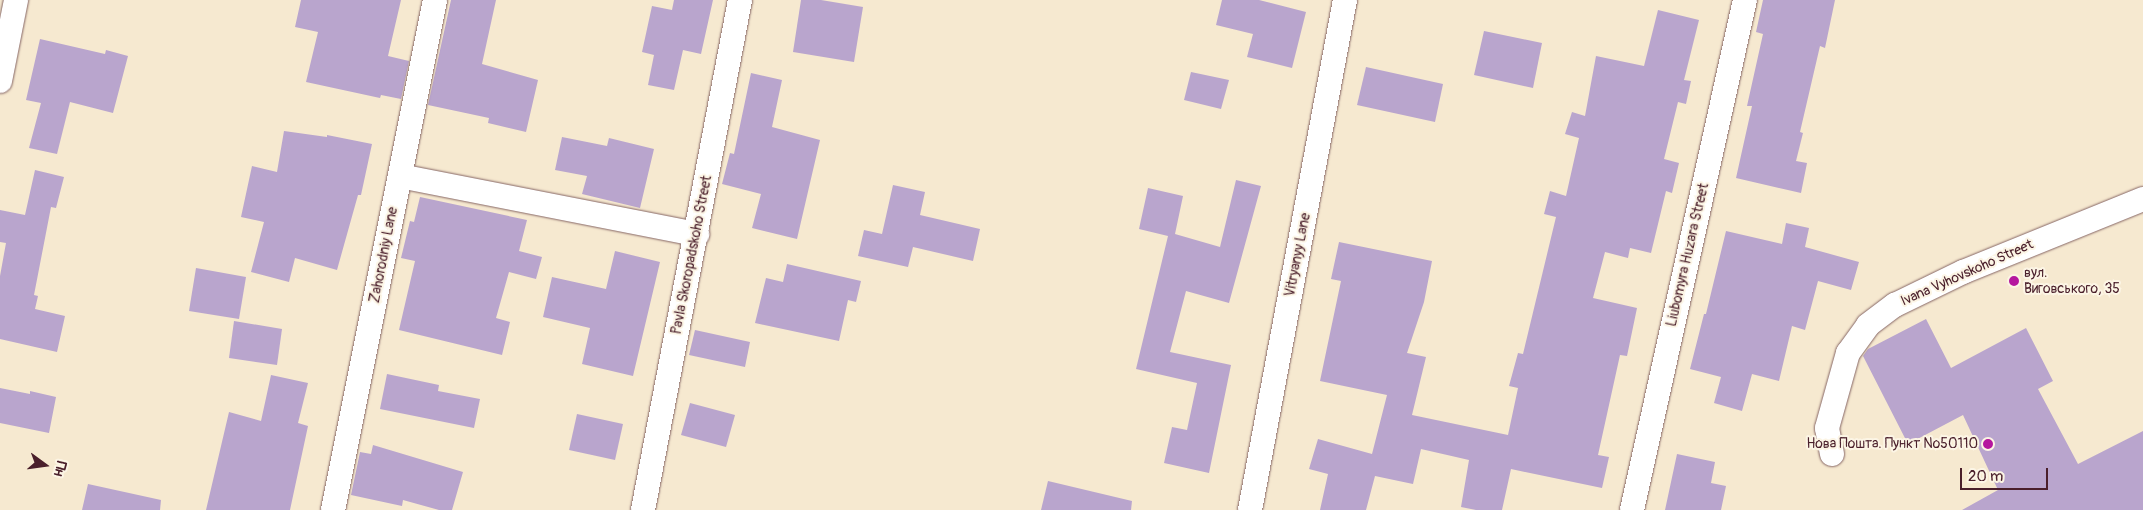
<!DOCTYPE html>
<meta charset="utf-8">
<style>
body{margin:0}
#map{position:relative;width:2143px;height:510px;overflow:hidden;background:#f6e9d0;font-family:Pangolin,sans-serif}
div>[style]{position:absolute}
.building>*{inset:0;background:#b9a5cd}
.roads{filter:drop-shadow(0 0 1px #866665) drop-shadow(0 0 1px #866665)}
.street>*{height:24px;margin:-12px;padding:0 12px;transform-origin:12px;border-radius:12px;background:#fff}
.dots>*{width:14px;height:14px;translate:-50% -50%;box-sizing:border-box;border:2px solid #fcf5e5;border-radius:50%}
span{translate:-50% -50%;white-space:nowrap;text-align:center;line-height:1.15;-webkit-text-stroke:4px #fcf5e5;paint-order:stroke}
.street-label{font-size:14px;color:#4a1f2b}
.poi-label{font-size:14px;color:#4a1f2b}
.left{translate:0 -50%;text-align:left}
.right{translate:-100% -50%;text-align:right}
.north{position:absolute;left:20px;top:440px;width:50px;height:50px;-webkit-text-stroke:4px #fcf5e5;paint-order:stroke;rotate:104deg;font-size:14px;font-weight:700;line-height:20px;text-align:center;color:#4a1f2b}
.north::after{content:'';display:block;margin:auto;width:18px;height:22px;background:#4a1f2b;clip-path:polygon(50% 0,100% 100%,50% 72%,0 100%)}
.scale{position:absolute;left:1960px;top:468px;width:88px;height:22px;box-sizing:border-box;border:2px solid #4a1f2b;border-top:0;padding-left:6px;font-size:15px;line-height:18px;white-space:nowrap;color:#4a1f2b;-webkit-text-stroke:4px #fcf5e5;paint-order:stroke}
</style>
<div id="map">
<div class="building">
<div style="clip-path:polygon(301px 0,401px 0,388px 56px,409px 61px,401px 99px,381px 95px,380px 98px,306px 82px,318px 32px,295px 27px)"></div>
<div style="clip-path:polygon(451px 0,496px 0,482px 64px,538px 80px,526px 132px,488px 123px,489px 118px,428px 105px)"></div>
<div style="clip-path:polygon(674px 0,713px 0,701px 54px,683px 50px,674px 90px,648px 85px,654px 55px,642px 52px,652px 6px,672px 10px)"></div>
<div style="clip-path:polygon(801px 0,821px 0,863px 7px,854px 62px,793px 52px)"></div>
<div style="clip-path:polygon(1222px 0,1259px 0,1306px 12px,1292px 68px,1247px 57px,1253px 34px,1216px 25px)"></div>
<div style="clip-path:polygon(1763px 0,1835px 0,1825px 48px,1820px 46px,1800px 132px,1803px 133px,1796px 161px,1807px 163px,1801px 193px,1736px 178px,1752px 106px,1747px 106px,1763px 34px,1756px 32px)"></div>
<div style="clip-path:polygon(1658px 10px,1699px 20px,1684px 80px,1691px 81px,1686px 104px,1678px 102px,1664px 159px,1679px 163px,1672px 193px,1666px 191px,1651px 253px,1630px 248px,1628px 258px,1605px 252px,1593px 298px,1637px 308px,1627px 356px,1620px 355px,1598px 455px,1609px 457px,1602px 488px,1511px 469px,1502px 510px,1476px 510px,1461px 507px,1469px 460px,1421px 449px,1413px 484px,1375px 476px,1366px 510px,1320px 510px,1328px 474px,1309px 469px,1318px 439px,1372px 454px,1387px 395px,1320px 381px,1341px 281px,1331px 279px,1339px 242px,1432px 261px,1424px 302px,1407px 353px,1426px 357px,1412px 415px,1508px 435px,1518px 388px,1509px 386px,1518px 353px,1523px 354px,1556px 217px,1544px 214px,1550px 191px,1566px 196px,1579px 138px,1565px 134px,1572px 112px,1585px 116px,1596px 56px,1644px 66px)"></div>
<div style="clip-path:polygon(1484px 31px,1542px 43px,1533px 88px,1474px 75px)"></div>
<div style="clip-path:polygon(40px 39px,105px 54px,106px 50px,128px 56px,113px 113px,70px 102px,57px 154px,29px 148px,41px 103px,26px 100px)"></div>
<div style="clip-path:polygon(1366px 67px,1443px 84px,1435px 122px,1357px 105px)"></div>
<div style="clip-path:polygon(1191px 72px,1229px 80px,1221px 109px,1184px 100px)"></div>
<div style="clip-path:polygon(751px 73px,782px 80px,772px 127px,820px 140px,797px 239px,752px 228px,761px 194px,722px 184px,730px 153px,734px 154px)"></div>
<div style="clip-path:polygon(284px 131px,327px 137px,327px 135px,372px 144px,361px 195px,358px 195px,337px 270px,295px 258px,289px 282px,251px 272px,264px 222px,241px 217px,252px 166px,277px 172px)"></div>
<div style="clip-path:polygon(562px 137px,607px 146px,609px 138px,654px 149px,640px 208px,582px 194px,587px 176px,555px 170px)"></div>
<div style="clip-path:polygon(35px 170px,64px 177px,56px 208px,51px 207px,34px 295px,38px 296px,35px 309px,65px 316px,57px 352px,0 339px,0 276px,6px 243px,0 242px,0 210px,25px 215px)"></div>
<div style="clip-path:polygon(1236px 180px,1261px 186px,1229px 303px,1186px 291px,1170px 352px,1231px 365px,1209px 473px,1164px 463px,1172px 427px,1187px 430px,1197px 383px,1136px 369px,1168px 236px,1139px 229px,1148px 188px,1183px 196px,1175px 234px,1220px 247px)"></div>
<div style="clip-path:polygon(893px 185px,925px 192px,920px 215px,980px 229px,973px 261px,913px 247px,908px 267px,858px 256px,864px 230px,882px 234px)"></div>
<div style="clip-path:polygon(420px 197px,527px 220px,519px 251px,542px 257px,536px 279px,509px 272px,496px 318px,510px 322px,502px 355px,399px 330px,415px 261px,401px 258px,410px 221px,414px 222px)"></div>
<div style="clip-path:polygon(1786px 223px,1809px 228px,1805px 247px,1859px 262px,1851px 290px,1818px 281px,1805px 330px,1792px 326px,1779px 381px,1752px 374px,1742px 411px,1714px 403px,1721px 377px,1690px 369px,1704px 314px,1706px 314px,1726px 231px,1782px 244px)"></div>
<div style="clip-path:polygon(615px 251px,660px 262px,633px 376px,582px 364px,590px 328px,543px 317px,552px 277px,606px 289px)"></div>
<div style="clip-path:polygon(787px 264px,861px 281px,856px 302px,848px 300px,839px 341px,755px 323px,766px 278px,783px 282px)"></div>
<div style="clip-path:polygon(196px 268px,246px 277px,239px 319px,189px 311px)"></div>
<div style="clip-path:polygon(1926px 319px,1951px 368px,2026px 328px,2053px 381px,2038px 389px,2078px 464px,2143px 431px,2143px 510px,1962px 510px,1998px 490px,1963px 415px,1908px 444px,1863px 356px,1868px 349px)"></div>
<div style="clip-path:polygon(234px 321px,282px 329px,277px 365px,229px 358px)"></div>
<div style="clip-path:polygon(695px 330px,750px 342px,745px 367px,689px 355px)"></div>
<div style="clip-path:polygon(387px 374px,439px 385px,438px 391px,480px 399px,474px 428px,380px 409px)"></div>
<div style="clip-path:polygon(271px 375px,308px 383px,298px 423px,308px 426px,290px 510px,206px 510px,229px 412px,261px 421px)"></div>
<div style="clip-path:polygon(0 388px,30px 394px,30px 391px,56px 397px,49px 433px,0 423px)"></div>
<div style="clip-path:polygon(690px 403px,735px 415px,726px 447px,681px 435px)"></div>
<div style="clip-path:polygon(577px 414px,623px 424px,615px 460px,569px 450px)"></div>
<div style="clip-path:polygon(373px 445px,463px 472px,452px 510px,439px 510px,403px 500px,402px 506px,351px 495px,360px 452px,371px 454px)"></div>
<div style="clip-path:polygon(1677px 454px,1715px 462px,1711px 483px,1726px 486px,1721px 510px,1665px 510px)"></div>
<div style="clip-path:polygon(1048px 481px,1132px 501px,1131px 510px,1041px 510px)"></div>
<div style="clip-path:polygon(88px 484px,161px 500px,160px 510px,82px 510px)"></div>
</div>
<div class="roads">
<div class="street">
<div style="left:0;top:81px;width:83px;rotate:-78.8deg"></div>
<div style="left:400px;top:176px;width:303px;rotate:11.1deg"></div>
<div style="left:1832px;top:454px;width:26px;rotate:-101deg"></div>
<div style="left:1827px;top:428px;width:78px;rotate:-74.4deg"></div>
<div style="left:1848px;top:353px;width:34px;rotate:-54deg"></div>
<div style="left:1868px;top:325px;width:34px;rotate:-37deg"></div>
<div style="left:1895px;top:305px;width:76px;rotate:-25.9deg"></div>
<div style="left:1963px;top:272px;width:194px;rotate:-22.1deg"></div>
<div style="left:333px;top:510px;width:520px;rotate:-78.69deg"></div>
<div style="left:643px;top:510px;width:519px;rotate:-79.23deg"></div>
<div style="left:1250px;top:510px;width:519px;rotate:-79.45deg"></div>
<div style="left:1632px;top:510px;width:522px;rotate:-77.51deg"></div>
</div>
</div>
<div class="dots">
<div style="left:2014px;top:281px;background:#b5179e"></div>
<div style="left:1988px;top:444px;background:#b5179e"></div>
</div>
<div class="street-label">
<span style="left:384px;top:255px;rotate:-79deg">Zahorodniy Lane</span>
<span style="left:692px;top:255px;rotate:-79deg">Pavla Skoropadskoho Street</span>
<span style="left:1298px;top:255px;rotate:-79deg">Vitryanyy Lane</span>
<span style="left:1688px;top:255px;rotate:-77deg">Liubomyra Huzara Street</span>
<span style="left:1967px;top:273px;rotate:-24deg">Ivana Vyhovskoho Street</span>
</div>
<div class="poi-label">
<span class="left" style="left:2024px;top:281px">вул.<br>Виговського, 35</span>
<span class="right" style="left:1978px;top:444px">Нова Пошта. Пункт №50110</span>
</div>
<div class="north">Пн</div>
<div class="scale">20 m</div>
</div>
